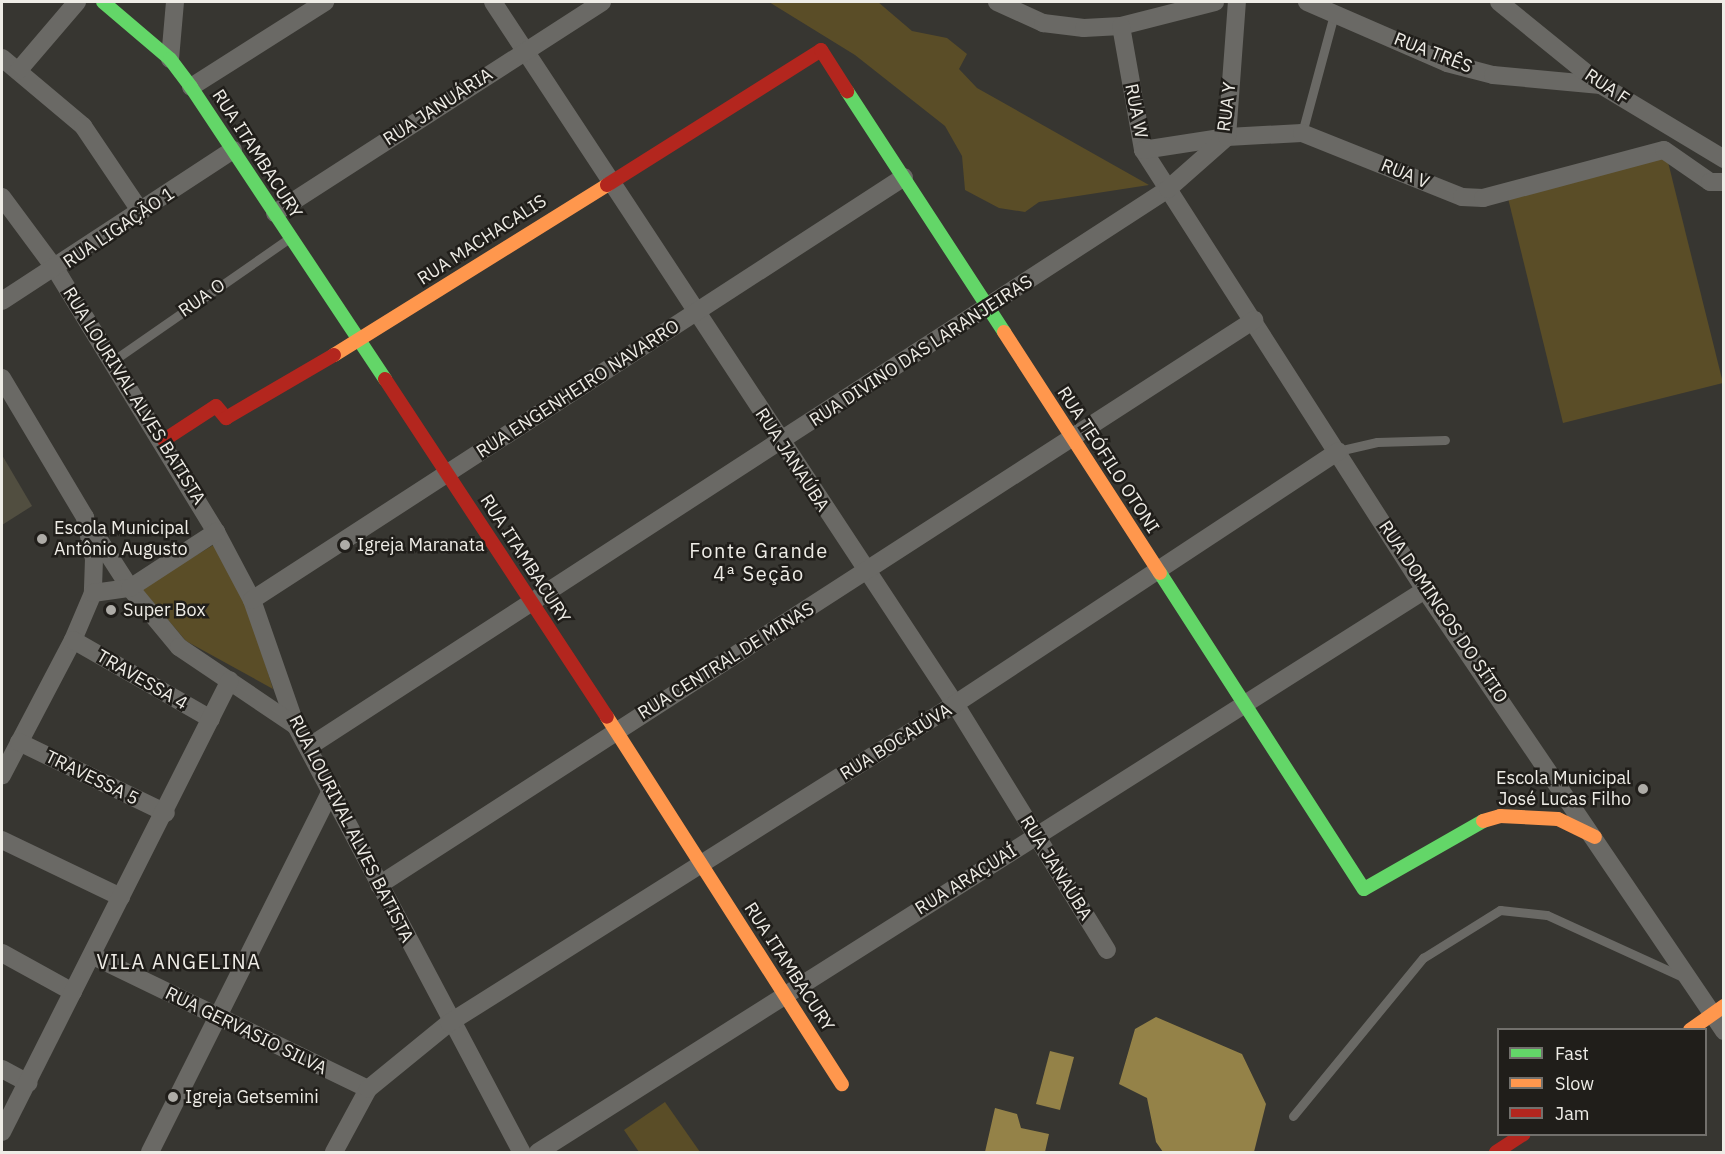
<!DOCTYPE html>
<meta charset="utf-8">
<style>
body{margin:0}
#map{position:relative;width:1725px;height:1154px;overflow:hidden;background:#373631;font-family:"IBM Plex Sans",sans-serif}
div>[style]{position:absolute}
.green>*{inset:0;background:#5a4d27}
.water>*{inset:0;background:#948248}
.building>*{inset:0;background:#514e40}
.lane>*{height:9px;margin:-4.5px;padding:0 4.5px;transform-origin:4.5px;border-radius:4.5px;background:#6a6965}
.street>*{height:18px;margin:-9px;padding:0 9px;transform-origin:9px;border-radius:9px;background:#6a6965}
.fast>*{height:14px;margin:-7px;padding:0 7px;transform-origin:7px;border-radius:7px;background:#63d668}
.slow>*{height:14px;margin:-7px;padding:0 7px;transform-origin:7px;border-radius:7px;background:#ff974d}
.jam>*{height:14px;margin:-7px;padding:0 7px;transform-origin:7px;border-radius:7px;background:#b3261e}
.dots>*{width:16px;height:16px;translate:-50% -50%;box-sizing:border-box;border:3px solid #201e1a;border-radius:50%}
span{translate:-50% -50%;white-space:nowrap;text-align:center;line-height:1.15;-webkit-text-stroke:5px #201e1a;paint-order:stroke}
.street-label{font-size:18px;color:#eeece6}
.poi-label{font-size:18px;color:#eeece6}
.left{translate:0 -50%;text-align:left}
.right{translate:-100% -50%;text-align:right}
.neighbourhood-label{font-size:20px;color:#eeece6;letter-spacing:1.5px}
.frame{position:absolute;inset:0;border:3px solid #eeece6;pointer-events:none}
.legend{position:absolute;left:1497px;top:1028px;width:210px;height:108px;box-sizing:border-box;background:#201e1a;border:2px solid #72706c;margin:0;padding:8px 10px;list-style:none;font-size:18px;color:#eeece6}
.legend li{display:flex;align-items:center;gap:12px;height:30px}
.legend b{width:30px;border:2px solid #72706c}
</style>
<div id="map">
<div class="green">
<div style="clip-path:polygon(769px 2px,878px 2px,912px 31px,947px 38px,967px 54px,959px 69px,977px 88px,1149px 185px,1039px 202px,1025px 212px,999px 208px,965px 190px,962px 156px,945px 126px,855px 55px)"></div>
<div style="clip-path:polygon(1666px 154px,1723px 383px,1563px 423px,1507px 194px)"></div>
<div style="clip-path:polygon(215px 544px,246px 601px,273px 689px,186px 641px,141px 588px)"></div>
<div style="clip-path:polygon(665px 1102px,700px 1152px,639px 1152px,624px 1130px)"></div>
</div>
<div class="water">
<div style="clip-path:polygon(1156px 1017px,1242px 1054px,1266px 1104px,1254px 1152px,1163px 1152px,1156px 1142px,1147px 1098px,1119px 1084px,1135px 1029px)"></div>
<div style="clip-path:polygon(1050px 1051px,1074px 1057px,1060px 1110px,1036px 1104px)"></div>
<div style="clip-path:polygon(995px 1108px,1017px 1114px,1021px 1128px,1049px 1134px,1045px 1152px,985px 1152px)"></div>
</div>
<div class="building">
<div style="clip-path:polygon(2px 455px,32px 506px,2px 525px)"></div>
</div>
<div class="lane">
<div style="left:1302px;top:133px;width:126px;rotate:-74.9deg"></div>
<div style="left:114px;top:360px;width:212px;rotate:-34.8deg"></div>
<div style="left:1338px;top:451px;width:40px;rotate:-13deg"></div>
<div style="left:1377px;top:442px;width:68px;rotate:-1.7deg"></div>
<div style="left:1293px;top:1116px;width:205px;rotate:-50.6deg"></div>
<div style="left:1423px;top:958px;width:91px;rotate:-31.9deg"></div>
<div style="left:1500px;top:910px;width:47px;rotate:6.1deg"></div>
<div style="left:1547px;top:915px;width:149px;rotate:24.5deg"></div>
</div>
<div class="street">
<div style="left:493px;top:2px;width:840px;rotate:56.65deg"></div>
<div style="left:955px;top:704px;width:289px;rotate:58.3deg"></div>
<div style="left:997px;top:2px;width:51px;rotate:24.5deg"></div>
<div style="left:1043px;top:23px;width:41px;rotate:7deg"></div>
<div style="left:1084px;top:28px;width:37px;rotate:-3deg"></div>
<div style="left:1121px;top:26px;width:97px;rotate:-14.3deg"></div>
<div style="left:1307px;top:2px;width:153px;rotate:23.5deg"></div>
<div style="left:1447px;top:63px;width:48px;rotate:14.6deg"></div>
<div style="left:1493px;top:75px;width:108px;rotate:5.3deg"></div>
<div style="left:1499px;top:2px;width:132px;rotate:39.1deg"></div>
<div style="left:1601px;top:85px;width:144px;rotate:31deg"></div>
<div style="left:1121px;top:26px;width:126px;rotate:79.9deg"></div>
<div style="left:1143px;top:150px;width:523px;rotate:57.34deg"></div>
<div style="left:1425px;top:590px;width:533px;rotate:55.86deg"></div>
<div style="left:2px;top:58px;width:106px;rotate:40deg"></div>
<div style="left:83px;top:126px;width:104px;rotate:56deg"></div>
<div style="left:170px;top:59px;width:57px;rotate:-85deg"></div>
<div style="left:18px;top:71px;width:91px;rotate:-49.5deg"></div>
<div style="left:191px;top:87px;width:159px;rotate:-32.4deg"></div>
<div style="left:1143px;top:150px;width:85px;rotate:-8.8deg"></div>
<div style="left:1227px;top:137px;width:75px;rotate:-3.1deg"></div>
<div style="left:1302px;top:133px;width:172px;rotate:21.8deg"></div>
<div style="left:1462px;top:197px;width:21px;rotate:3deg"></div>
<div style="left:1483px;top:198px;width:187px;rotate:-14.9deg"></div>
<div style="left:1664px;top:150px;width:56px;rotate:34.8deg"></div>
<div style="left:1710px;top:182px;width:14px"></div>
<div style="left:2px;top:197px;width:91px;rotate:53.5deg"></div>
<div style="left:56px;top:270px;width:307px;rotate:58.6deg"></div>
<div style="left:216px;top:532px;width:77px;rotate:62.1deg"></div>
<div style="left:252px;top:600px;width:133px;rotate:70.8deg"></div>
<div style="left:296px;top:726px;width:482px;rotate:62.1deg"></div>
<div style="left:275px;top:213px;width:389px;rotate:-32.8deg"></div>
<div style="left:2px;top:301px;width:276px;rotate:-33.2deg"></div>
<div style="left:2px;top:378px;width:162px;rotate:59.2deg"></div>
<div style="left:85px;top:517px;width:43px;rotate:77.9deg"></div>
<div style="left:94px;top:559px;width:34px;rotate:92deg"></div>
<div style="left:93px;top:593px;width:51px;rotate:113.1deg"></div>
<div style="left:73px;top:640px;width:153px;rotate:117.7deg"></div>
<div style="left:92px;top:529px;width:70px;rotate:57.2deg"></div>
<div style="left:130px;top:588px;width:77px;rotate:50.3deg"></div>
<div style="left:179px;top:647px;width:141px;rotate:34deg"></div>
<div style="left:93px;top:593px;width:37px;rotate:-8deg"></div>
<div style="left:130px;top:588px;width:103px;rotate:-33.1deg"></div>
<div style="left:252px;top:600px;width:777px;rotate:-32.97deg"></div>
<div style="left:73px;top:640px;width:159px;rotate:29.8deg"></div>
<div style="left:19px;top:742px;width:163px;rotate:25.8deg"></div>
<div style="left:310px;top:746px;width:1023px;rotate:-32.99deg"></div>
<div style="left:1168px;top:189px;width:79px;rotate:-41.4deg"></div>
<div style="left:1227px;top:137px;width:135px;rotate:-85.8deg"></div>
<div style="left:2px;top:840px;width:132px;rotate:25.6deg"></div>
<div style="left:379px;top:885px;width:1042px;rotate:-32.85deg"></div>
<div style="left:2px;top:953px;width:81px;rotate:28.8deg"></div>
<div style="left:93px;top:956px;width:305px;rotate:25.8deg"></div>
<div style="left:2px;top:1069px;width:30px;rotate:28deg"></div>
<div style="left:2px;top:1132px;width:506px;rotate:-63.23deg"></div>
<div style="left:150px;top:1152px;width:406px;rotate:-63.4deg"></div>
<div style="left:334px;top:1152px;width:72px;rotate:-61.6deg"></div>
<div style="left:368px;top:1089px;width:104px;rotate:-39.2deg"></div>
<div style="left:449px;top:1023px;width:598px;rotate:-32.23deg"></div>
<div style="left:955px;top:704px;width:459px;rotate:-33.4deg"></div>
<div style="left:538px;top:1152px;width:1050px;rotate:-32.36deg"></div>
</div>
<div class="fast">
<div style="left:103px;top:2px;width:88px;rotate:40.4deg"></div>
<div style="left:170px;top:59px;width:35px;rotate:53deg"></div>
<div style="left:191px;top:87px;width:351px;rotate:56.4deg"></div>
<div style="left:847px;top:91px;width:288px;rotate:56.9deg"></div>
<div style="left:1160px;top:573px;width:376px;rotate:57.2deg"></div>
<div style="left:1364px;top:889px;width:137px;rotate:-29.7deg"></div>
</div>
<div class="slow">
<div style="left:1004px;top:332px;width:287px;rotate:57.1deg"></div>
<div style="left:334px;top:355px;width:322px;rotate:-31.9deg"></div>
<div style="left:607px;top:717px;width:436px;rotate:57.4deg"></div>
<div style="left:1483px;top:821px;width:18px;rotate:-16deg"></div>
<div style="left:1500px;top:816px;width:58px;rotate:3deg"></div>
<div style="left:1558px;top:819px;width:41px;rotate:25.9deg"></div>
<div style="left:1690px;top:1030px;width:42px;rotate:-35.2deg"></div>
</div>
<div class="jam">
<div style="left:607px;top:185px;width:253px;rotate:-32.2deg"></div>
<div style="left:821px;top:50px;width:49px;rotate:57.6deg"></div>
<div style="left:385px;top:379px;width:404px;rotate:56.7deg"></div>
<div style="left:164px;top:440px;width:62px;rotate:-33.2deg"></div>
<div style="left:216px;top:406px;width:16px;rotate:50deg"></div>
<div style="left:226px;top:418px;width:125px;rotate:-30.3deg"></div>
<div style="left:1496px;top:1152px;width:33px;rotate:-33deg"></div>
</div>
<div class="dots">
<div style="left:42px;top:539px;background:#aeaca7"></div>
<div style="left:345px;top:545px;background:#aeaca7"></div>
<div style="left:111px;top:610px;background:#aeaca7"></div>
<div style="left:1643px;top:789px;background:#aeaca7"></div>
<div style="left:173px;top:1097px;background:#aeaca7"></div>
</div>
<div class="street-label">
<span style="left:1433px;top:53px;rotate:21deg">RUA TRÊS</span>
<span style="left:1607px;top:87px;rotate:34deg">RUA F</span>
<span style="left:438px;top:107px;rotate:-33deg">RUA JANUÁRIA</span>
<span style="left:1227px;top:107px;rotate:-83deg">RUA Y</span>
<span style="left:1136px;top:111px;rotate:79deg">RUA W</span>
<span style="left:257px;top:154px;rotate:57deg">RUA ITAMBACURY</span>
<span style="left:1405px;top:174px;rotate:22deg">RUA V</span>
<span style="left:119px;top:228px;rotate:-34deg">RUA LIGAÇÃO 1</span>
<span style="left:482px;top:240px;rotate:-33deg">RUA MACHACALIS</span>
<span style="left:202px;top:298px;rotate:-35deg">RUA O</span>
<span style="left:921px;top:351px;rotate:-33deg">RUA DIVINO DAS LARANJEIRAS</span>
<span style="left:578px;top:389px;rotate:-33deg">RUA ENGENHEIRO NAVARRO</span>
<span style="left:134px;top:396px;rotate:58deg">RUA LOURIVAL ALVES BATISTA</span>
<span style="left:792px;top:460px;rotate:57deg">RUA JANAÚBA</span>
<span style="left:1108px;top:460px;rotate:57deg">RUA TEÓFILO OTONI</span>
<span style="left:525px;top:559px;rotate:57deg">RUA ITAMBACURY</span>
<span style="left:1443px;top:612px;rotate:56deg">RUA DOMINGOS DO SÍTIO</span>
<span style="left:726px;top:661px;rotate:-32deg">RUA CENTRAL DE MINAS</span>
<span style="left:142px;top:680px;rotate:30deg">TRAVESSA 4</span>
<span style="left:896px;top:742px;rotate:-32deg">RUA BOCAIÚVA</span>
<span style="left:92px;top:778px;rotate:26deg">TRAVESSA 5</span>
<span style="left:351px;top:829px;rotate:63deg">RUA LOURIVAL ALVES BATISTA</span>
<span style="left:1056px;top:868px;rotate:58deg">RUA JANAÚBA</span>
<span style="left:966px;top:880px;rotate:-32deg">RUA ARAÇUAÍ</span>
<span style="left:789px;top:967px;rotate:57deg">RUA ITAMBACURY</span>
<span style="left:246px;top:1031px;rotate:26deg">RUA GERVASIO SILVA</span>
</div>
<div class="poi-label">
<span class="left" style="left:54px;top:539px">Escola Municipal<br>Antônio Augusto</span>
<span class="left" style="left:357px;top:545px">Igreja Maranata</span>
<span class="left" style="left:123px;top:610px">Super Box</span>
<span class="right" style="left:1631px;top:789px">Escola Municipal<br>José Lucas Filho</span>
<span class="left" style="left:185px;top:1097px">Igreja Getsemini</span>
</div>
<div class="neighbourhood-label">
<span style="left:759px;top:562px">Fonte Grande<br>4ª Seção</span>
<span style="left:179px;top:961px">VILA ANGELINA</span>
</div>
<div class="frame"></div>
<ul class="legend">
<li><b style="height:8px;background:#63d668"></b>Fast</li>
<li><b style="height:8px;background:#ff974d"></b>Slow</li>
<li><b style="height:8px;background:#b3261e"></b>Jam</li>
</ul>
</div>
